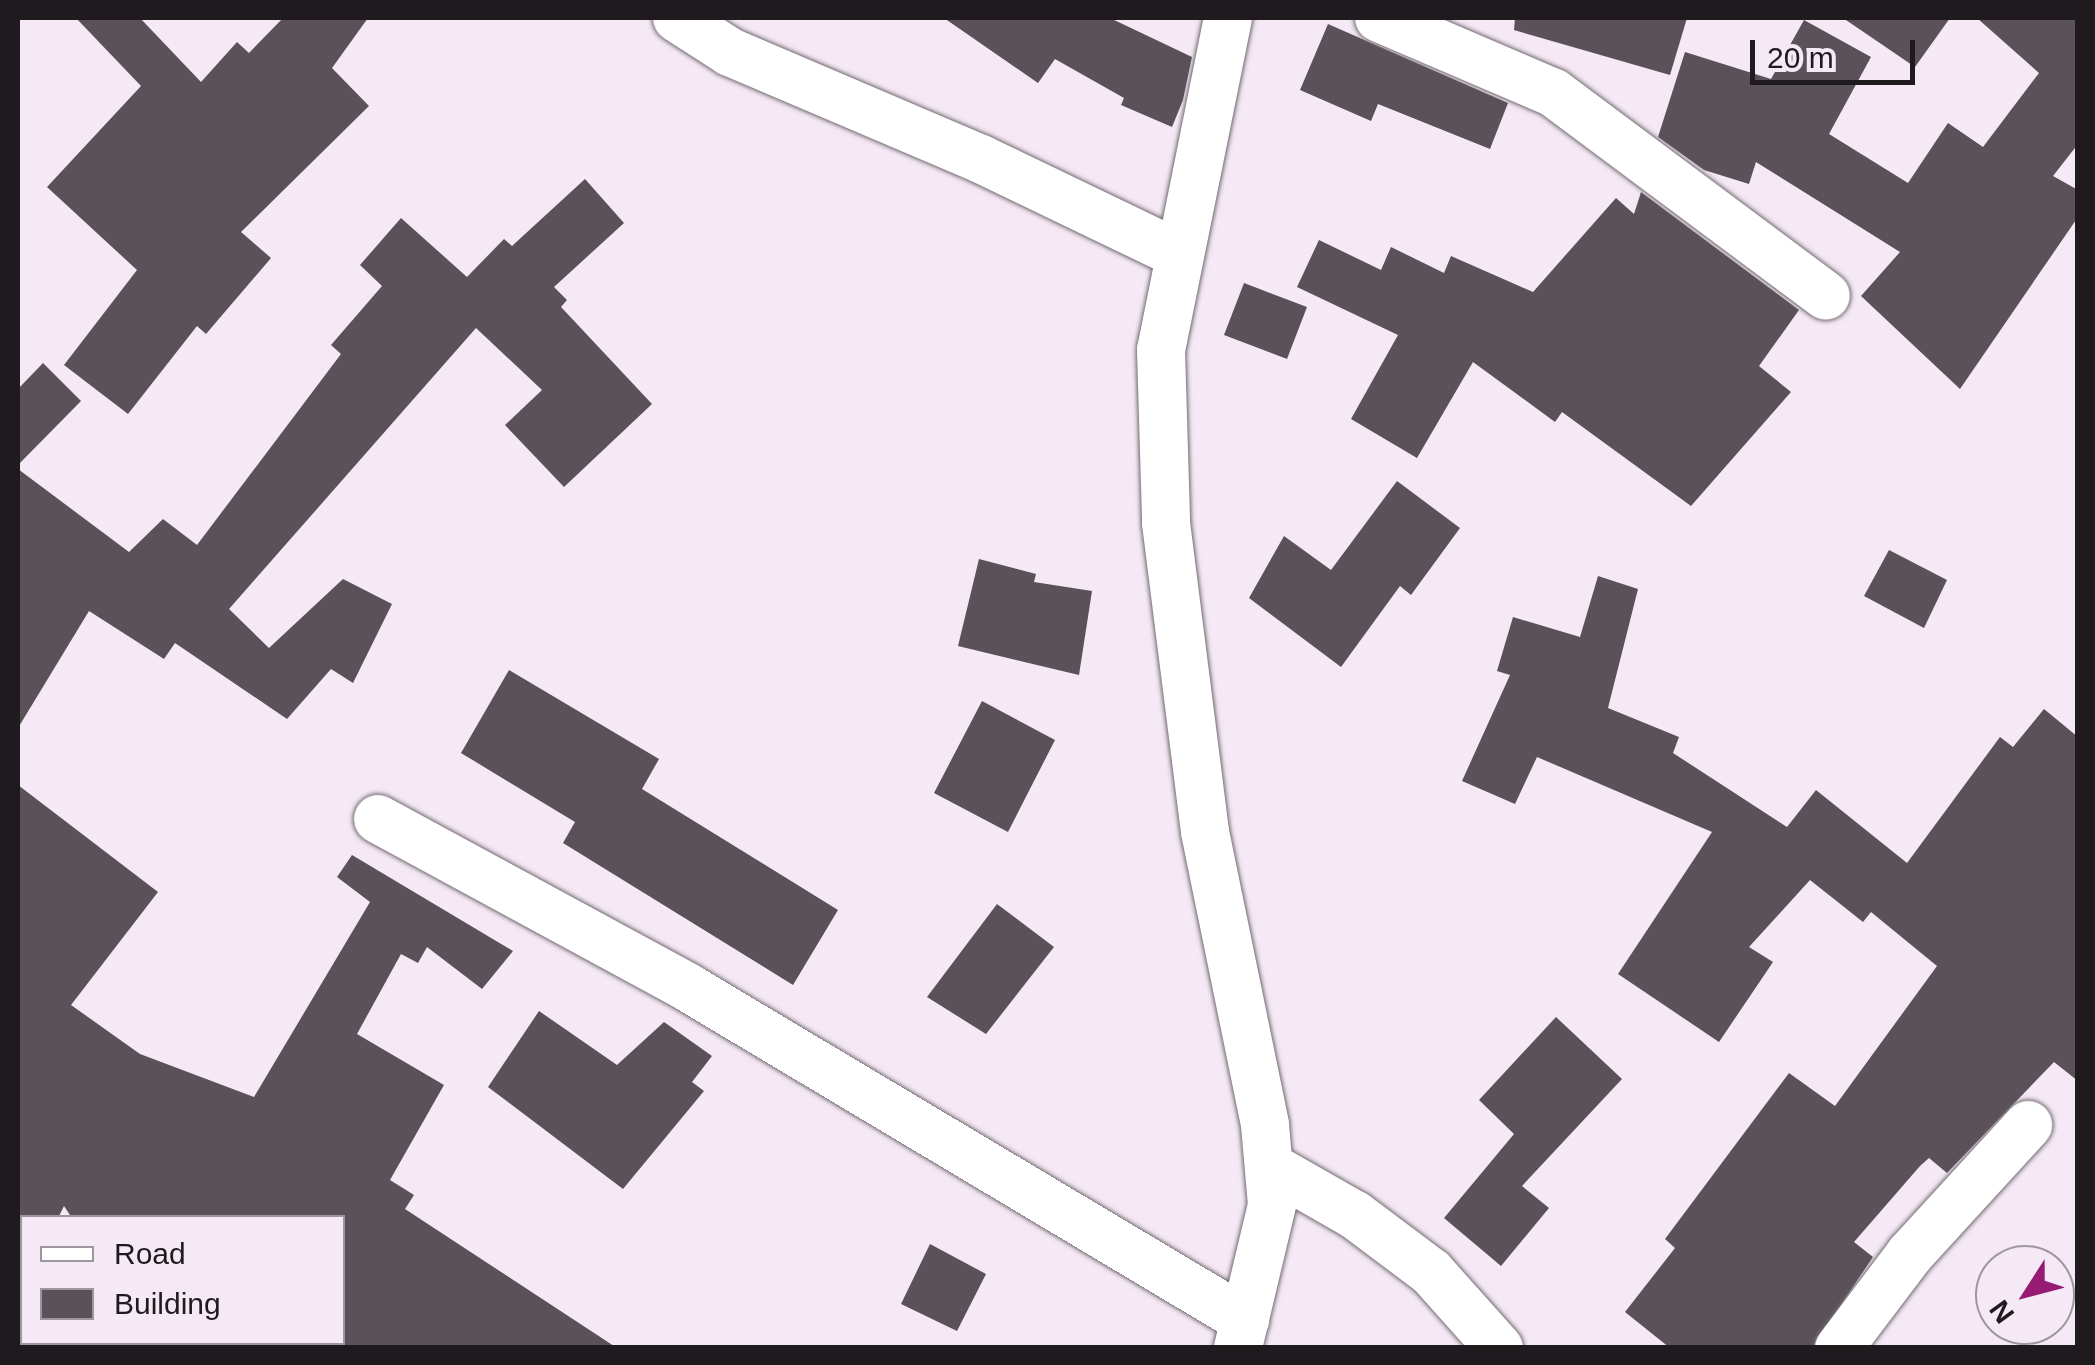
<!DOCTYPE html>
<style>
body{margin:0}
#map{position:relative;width:2095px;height:1365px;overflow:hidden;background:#f4e9f4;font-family:Arial,sans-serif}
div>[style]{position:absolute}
.building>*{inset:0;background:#5a5159}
.roads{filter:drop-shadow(0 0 2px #736a73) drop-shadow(0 0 2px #736a73)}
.minor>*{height:48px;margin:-24px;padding:0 24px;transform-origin:24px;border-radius:24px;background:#fff}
span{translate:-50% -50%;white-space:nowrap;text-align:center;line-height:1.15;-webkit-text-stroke:10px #f4e9f4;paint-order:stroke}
.frame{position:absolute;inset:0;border:20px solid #1e1a1e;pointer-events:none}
.legend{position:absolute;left:20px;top:1215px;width:325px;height:130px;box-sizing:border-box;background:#f4e9f4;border:2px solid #9e969e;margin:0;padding:12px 18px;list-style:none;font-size:30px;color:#1e1a1e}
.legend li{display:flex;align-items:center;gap:20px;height:50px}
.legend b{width:50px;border:2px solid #9e969e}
.north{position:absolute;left:1975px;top:1245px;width:100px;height:100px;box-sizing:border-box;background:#f4e9f4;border:2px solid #9e969e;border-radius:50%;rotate:234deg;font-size:28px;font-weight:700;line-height:40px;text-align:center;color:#1e1a1e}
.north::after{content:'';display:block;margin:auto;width:35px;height:45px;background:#971a73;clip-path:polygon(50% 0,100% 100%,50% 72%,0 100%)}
.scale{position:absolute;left:1750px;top:40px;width:165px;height:45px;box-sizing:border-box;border:5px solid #1e1a1e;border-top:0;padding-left:12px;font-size:30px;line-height:35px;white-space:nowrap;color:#1e1a1e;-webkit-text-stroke:8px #f4e9f4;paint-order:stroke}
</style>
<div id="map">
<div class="building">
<div style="clip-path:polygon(76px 18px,140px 18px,201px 82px,237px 42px,249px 53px,283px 18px,368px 18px,332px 68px,369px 106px,241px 232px,271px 258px,206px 334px,197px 326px,128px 414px,64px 365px,137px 270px,47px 187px,141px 86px)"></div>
<div style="clip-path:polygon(944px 18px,1110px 18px,1192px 57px,1183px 100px,1172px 127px,1121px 105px,1124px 98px,1055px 59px,1038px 83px)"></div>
<div style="clip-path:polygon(1515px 18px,1687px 18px,1670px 75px,1514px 30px)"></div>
<div style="clip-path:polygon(1843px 18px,1950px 18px,1915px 67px)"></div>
<div style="clip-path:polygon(1977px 18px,2078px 18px,2078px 144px,2053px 176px,2078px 190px,2078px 217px,1960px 389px,1861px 296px,1900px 252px,1756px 162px,1749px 184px,1704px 170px,1658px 137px,1685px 52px,1771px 79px,1804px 20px,1871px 57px,1829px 134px,1908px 183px,1948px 123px,1983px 147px,2039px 73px)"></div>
<div style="clip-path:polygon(1328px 24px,1508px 103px,1490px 149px,1378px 104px,1371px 121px,1300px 90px)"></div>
<div style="clip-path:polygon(585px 179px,624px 223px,554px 287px,567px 300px,561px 307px,652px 404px,564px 487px,505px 425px,542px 390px,476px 328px,229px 609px,269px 648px,343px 579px,392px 604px,353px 683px,331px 669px,287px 719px,175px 643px,164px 659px,89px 611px,18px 728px,18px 469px,129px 552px,163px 519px,197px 545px,341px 354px,331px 345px,382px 286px,360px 265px,401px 218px,467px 277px,504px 239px,512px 246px)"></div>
<div style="clip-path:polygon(1641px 192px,1799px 310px,1759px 366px,1791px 392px,1691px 506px,1562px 412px,1555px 422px,1473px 362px,1417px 458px,1351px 419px,1398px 335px,1297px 287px,1319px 240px,1381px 270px,1391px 247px,1444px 273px,1451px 256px,1533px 292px,1616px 198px,1634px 214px)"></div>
<div style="clip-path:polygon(1244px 283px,1307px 307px,1287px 359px,1224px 335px)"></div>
<div style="clip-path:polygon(43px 363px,81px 401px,18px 465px,18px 389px)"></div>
<div style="clip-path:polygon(1397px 481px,1460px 528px,1411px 595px,1400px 586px,1341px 667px,1249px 598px,1284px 536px,1331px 570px)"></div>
<div style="clip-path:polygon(1889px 550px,1947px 580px,1924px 628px,1864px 596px)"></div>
<div style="clip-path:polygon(979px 559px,1036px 574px,1034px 582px,1092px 591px,1079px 675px,958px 646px)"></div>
<div style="clip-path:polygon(1598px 576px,1638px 589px,1608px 708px,1679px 737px,1673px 753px,1787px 827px,1816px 790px,1907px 863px,2000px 737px,2013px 747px,2044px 709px,2078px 737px,2078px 1081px,2054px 1062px,1947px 1173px,1929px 1158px,1920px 1166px,1854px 1242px,1873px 1257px,1812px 1348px,1670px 1348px,1625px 1312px,1675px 1248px,1665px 1239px,1789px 1073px,1835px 1106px,1937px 966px,1871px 912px,1863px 922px,1810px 880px,1749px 947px,1773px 962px,1719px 1042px,1618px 974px,1712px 832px,1537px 757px,1515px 804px,1462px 781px,1510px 675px,1497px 671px,1513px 617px,1580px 637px)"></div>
<div style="clip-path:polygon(509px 670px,659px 759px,642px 789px,838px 910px,793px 985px,563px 843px,575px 822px,461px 753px)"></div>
<div style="clip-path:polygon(982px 701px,1055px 740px,1008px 832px,934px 793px)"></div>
<div style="clip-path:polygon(18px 785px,158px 892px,71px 1005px,140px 1054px,254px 1097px,370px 902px,337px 877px,352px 855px,513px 951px,482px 989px,427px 947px,418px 963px,401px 954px,357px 1034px,444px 1085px,390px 1180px,414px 1195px,405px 1209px,617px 1348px,342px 1348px,342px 1218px,72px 1218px,64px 1206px,58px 1218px,22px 1218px,18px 1229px)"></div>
<div style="clip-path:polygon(997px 904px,1054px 947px,986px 1034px,927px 997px)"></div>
<div style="clip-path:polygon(539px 1011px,617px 1065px,664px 1022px,712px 1056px,692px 1082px,704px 1091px,623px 1189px,488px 1087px)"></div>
<div style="clip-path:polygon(1556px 1017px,1622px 1079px,1522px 1186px,1549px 1208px,1501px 1266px,1444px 1218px,1514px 1134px,1479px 1100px)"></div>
<div style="clip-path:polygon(930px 1244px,986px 1274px,957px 1331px,901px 1304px)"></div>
</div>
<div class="roads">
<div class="minor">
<div style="left:677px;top:18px;width:63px;rotate:32.7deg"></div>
<div style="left:730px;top:52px;width:273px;rotate:23.1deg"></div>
<div style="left:981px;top:159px;width:219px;rotate:25.7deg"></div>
<div style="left:1228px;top:18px;width:339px;rotate:101.4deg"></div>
<div style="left:1161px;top:350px;width:173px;rotate:88.3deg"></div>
<div style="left:1166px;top:523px;width:311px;rotate:82.8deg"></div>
<div style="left:1205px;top:832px;width:299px;rotate:78.4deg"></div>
<div style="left:1265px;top:1125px;width:80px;rotate:85deg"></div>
<div style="left:1272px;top:1205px;width:147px;rotate:103.4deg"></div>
<div style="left:1379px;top:18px;width:190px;rotate:23.2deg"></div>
<div style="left:1554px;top:93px;width:339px;rotate:36.7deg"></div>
<div style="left:378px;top:819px;width:352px;rotate:28.5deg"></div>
<div style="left:687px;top:987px;width:650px;rotate:30.83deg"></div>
<div style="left:1269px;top:1166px;width:99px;rotate:29.7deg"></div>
<div style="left:1355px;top:1215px;width:95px;rotate:36.9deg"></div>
<div style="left:1431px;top:1272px;width:102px;rotate:48.2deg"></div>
<div style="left:18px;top:1256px;width:4px;rotate:27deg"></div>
<div style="left:247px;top:1342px;width:14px;rotate:25deg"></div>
<div style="left:1839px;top:1348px;width:118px;rotate:-52.9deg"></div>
<div style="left:1910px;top:1254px;width:175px;rotate:-47.5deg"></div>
</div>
</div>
<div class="frame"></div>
<ul class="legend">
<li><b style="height:12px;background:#fff"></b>Road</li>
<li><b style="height:28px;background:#5a5159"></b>Building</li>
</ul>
<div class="north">N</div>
<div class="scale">20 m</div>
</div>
